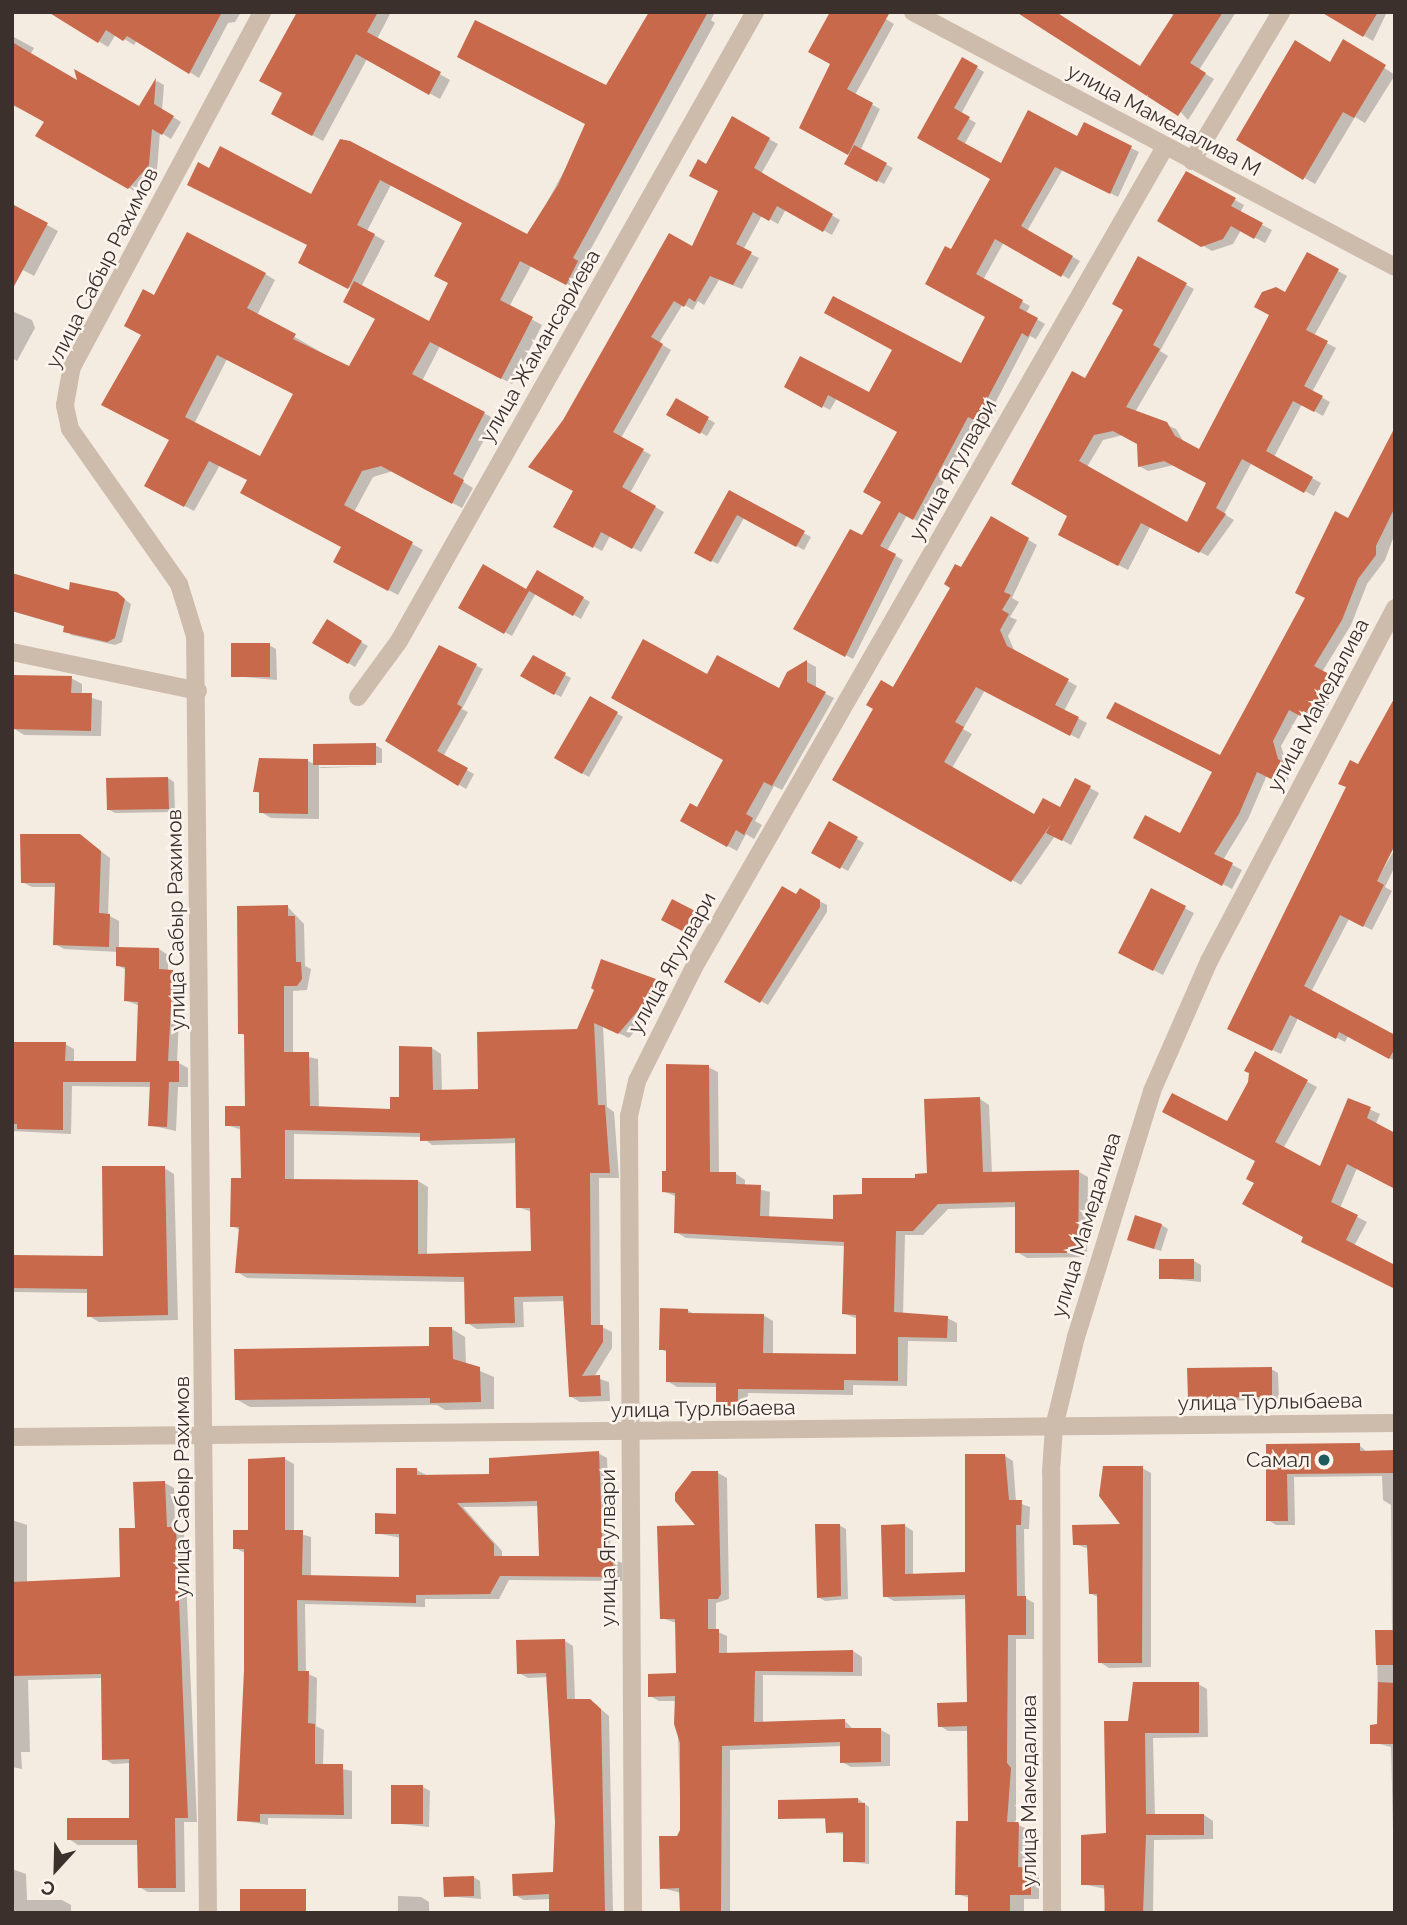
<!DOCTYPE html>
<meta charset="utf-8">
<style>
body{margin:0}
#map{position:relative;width:1407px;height:1925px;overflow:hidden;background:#f4ebe1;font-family:Raleway,sans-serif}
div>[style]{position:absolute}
.shadow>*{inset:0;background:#0003}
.building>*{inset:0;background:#c8694b}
.minor>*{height:18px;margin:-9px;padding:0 9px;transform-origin:9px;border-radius:9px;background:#cdbbac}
.dots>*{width:19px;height:19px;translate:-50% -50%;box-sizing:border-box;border:4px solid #fbf5ee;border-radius:50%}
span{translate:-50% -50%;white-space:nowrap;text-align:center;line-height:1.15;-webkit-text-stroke:5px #fbf5ee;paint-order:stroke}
.street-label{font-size:21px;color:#3b302b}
.poi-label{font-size:21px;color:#3b302b}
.right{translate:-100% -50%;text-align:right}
.frame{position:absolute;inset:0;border:14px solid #3b302b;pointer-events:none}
.north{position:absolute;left:21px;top:1834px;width:70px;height:70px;-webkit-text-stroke:5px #fbf5ee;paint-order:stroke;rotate:202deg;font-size:19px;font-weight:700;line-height:28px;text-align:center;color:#3b302b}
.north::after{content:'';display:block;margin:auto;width:24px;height:32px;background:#3b302b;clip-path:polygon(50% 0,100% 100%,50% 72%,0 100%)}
</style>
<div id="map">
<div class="shadow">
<div style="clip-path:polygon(167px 12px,241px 12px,235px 22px,228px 23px,199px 78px,137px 40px,134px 45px,116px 34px,108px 47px,63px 19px)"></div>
<div style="clip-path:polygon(299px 12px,391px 12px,377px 39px,450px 80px,440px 99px,367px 59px,323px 141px,273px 114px,284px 93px)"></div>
<div style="clip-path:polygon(evenodd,651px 12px,715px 12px,711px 20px,715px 23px,582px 265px,588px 268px,577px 289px,531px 266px,509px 307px,542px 325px,512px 384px,440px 346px,422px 381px,495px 419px,462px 481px,473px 488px,462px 508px,393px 471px,373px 477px,354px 512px,423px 550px,398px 595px,345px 567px,343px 547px,249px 480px,220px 465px,194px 511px,146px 485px,171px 440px,143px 335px,265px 274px,275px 280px,257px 315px,350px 369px,377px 319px,352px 289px,310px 268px,309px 245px,210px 170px,312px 197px,341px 141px,528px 237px,651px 12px,391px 185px,464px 222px,450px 283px,430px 323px,361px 287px,385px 241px,367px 231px,391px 185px,651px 12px,227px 359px,295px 393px,261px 458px,194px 424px,227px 359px)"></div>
<div style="clip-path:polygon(874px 12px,894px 24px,855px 95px,880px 109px,860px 151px,893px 168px,884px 184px,846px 164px,851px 155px,801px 128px,832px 63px)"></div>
<div style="clip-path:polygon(1168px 12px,1236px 12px,1199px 70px,1214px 79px,1188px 120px,1141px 68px,1174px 16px)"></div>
<div style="clip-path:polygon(1325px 12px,1387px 12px,1373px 41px)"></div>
<div style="clip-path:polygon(12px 36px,34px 48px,30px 55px,80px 84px,140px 109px,157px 81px,164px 85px,162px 110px,181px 122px,171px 139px,160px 132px,157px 170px,138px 193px,37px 135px,46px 122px,12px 105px)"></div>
<div style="clip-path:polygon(1344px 41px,1395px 75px,1365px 123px,1355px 117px,1315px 184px,1239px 140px,1330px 64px)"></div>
<div style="clip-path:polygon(962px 59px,984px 72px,961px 114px,976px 123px,964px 145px,1001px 165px,1078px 139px,1085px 125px,1139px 152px,1118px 197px,1063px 169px,1027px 231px,1080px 261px,1069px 279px,1004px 242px,983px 280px,1030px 306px,1026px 313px,1045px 324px,1036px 339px,1030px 336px,993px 407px,997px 409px,988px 426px,977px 420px,921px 523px,907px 515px,887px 551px,903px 560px,853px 659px,795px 628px,863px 538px,883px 501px,899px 432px,837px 398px,830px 410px,786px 386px,869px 395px,962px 365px,987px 317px,952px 252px,992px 179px,920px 137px)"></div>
<div style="clip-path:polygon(732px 119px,778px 144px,761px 174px,840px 220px,832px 235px,786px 209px,778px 224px,762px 215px,743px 250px,759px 258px,742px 289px,719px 280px,704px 305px,698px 301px,693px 310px,683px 304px,659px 343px,671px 350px,621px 438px,651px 455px,630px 493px,664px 512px,641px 552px,610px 536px,602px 551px,556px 526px,721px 191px,706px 166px)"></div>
<div style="clip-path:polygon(1187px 173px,1244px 205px,1240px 213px,1272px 230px,1265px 243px,1241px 230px,1233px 244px,1212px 251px,1159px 220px)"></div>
<div style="clip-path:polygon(12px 206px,58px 231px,34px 276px,12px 264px)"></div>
<div style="clip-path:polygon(evenodd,1308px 254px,1347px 276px,1314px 336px,1336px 348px,1312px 392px,1330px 402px,1323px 416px,1302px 404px,1274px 457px,1321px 483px,1314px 496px,1252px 462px,1224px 514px,1234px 520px,1208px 556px,1150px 527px,1128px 570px,1069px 539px,1086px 380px,1125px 310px,1139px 259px,1194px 289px,1160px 351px,1168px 356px,1135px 412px,1176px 429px,1184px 442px,1200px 451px,1308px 254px,1123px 435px,1139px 443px,1139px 466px,1148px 471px,1174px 465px,1208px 483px,1188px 525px,1087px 467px,1103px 440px,1123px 435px)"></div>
<div style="clip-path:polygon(12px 311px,32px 320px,35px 328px,17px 361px,12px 358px)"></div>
<div style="clip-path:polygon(676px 400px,715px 423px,707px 436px,668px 414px)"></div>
<div style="clip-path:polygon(1395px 432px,1395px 533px,1385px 560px,1367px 584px,1351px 625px,1322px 672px,1339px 682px,1318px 724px,1299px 714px,1281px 746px,1287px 766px,1293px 770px,1285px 785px,1267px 775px,1248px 819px,1223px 860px,1242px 870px,1232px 889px,1136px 837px,1181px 836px)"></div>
<div style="clip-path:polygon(730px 493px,811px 537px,804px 550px,744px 518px,718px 564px,696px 553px)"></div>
<div style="clip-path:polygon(992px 518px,1037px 545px,1012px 598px,1019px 602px,1010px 617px,1017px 620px,1008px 636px,1015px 652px,1077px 686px,1064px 711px,1087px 723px,1079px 739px,985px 690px,963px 729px,972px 734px,952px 768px,1035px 816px,1060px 810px,1076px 780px,1099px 793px,1071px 845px,1055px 836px,1021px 885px,834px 779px,894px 690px)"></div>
<div style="clip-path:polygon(538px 572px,590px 602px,581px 619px,536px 593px,512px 636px,460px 607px,527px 591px)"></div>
<div style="clip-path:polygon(117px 594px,131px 604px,122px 642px,115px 645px,71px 635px,66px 627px,12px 611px)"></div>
<div style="clip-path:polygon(327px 622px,368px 646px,355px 667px,315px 642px)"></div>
<div style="clip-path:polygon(269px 645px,276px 649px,277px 680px,233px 676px)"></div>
<div style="clip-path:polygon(440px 647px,483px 669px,462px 709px,468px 712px,443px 757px,474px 774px,466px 789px,387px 740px)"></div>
<div style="clip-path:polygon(533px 657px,571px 678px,561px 697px,523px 676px)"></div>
<div style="clip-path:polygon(807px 662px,816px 667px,816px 689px,834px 698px,782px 790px,774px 786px,755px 821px,762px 825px,754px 839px,746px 834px,737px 851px,682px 821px,698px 809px,725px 759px,707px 676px,779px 690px)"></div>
<div style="clip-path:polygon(71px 678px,82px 684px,82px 695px,102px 701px,101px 736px,24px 735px,13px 728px)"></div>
<div style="clip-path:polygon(591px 698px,623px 717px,589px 777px,556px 758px)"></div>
<div style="clip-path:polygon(375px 745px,382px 749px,382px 763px,319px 763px,319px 767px,382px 766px,321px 768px,319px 767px,319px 819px,271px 818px,261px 812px,261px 794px,255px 791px,308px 761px,314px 764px)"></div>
<div style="clip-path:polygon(1351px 763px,1372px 888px,1395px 849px,1395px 866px,1385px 887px,1392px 891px,1372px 930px,1349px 919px,1311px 992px,1395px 1037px,1395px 1061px,1348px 1036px,1345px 1042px,1298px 1018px,1281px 1054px,1238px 1033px,1348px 787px)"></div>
<div style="clip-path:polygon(168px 778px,174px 782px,175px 812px,115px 813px,108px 809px)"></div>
<div style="clip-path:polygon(830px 823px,864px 843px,848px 871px,814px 852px)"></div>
<div style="clip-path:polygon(79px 835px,110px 858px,108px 915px,119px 921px,119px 949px,159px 949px,168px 955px,168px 971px,181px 977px,177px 1062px,188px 1068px,188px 1087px,178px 1087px,176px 1131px,149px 1125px,152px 1087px,72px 1086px,71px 1134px,12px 1131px,12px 1044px,65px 1044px,74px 1049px,74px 1062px,137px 1062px,140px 1006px,125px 1000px,126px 970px,118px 965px,118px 952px,64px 949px,55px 944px,57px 887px,32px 887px,22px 882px)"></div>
<div style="clip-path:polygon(800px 891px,827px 905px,827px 912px,768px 1005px,726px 981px)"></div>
<div style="clip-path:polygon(1152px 891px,1194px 913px,1163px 975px,1120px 952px)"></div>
<div style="clip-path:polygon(672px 901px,705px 918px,696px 936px,663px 919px)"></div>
<div style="clip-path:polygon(evenodd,287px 906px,304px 924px,305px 966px,311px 969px,307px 990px,293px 991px,293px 1054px,318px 1059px,319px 1108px,392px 1110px,432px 1048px,441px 1054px,442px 1092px,480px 1091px,655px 980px,665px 986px,658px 1004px,629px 1038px,603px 1026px,607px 1107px,614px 1112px,619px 1178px,599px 1178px,600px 1326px,612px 1332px,612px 1348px,594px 1377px,609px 1382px,610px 1401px,580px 1402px,570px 1396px,565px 1301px,523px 1302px,524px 1327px,477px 1329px,467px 1323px,466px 1282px,247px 1278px,237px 1272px,240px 1230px,232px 1226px,242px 1180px,242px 1130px,227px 1125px,247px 1108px,246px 1036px,240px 1033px,287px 906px,294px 1134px,422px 1137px,432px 1145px,517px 1143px,518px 1207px,532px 1212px,533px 1253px,427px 1255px,428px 1187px,418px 1181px,294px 1180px,294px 1134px)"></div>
<div style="clip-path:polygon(1255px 1053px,1317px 1087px,1283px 1149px,1320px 1168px,1349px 1100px,1380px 1114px,1340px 1208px,1367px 1222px,1354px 1246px,1305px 1236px,1256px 1182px,1257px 1161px,1228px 1124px,1249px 1082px)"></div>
<div style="clip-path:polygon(708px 1067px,718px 1072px,719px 1174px,736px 1174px,745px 1180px,745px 1186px,770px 1192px,769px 1219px,835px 1221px,863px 1196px,929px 1175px,980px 1099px,989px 1105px,992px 1174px,1079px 1172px,1088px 1177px,1087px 1257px,1027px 1258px,1017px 1252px,1016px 1207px,948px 1209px,923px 1235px,905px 1235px,903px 1315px,947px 1318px,957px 1323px,957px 1342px,908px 1341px,907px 1386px,853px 1385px,853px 1395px,748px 1393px,747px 1411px,727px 1411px,717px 1405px,718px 1387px,677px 1387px,667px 1381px,668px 1353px,661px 1349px,687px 1310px,696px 1315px,763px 1315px,773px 1321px,773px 1355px,857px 1356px,858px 1319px,843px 1313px,845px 1246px,686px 1238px,676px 1232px,677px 1197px,663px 1191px)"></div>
<div style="clip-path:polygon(164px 1168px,174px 1174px,178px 1320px,99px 1322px,89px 1316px,89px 1293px,12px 1292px,12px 1258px,104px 1258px)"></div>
<div style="clip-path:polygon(1162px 1225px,1168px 1229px,1161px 1251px,1136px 1243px)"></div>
<div style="clip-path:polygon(1194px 1261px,1201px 1265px,1201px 1282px,1161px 1278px)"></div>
<div style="clip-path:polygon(452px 1329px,465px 1337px,466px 1365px,494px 1377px,494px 1409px,445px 1410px,437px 1405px,250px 1407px,236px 1399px,431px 1348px)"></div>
<div style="clip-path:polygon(1271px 1369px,1278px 1373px,1279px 1400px,1196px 1401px,1189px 1397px)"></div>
<div style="clip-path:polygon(1267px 1445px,1359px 1445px,1367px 1452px,1395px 1452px,1395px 1913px,1391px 1747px,1372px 1742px,1378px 1726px,1377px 1632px,1392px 1632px,1391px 1505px,1383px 1500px,1382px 1476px,1294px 1477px,1295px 1525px,1276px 1525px,1268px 1520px)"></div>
<div style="clip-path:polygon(evenodd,598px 1453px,607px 1458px,611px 1558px,622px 1563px,622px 1581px,509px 1580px,499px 1599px,425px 1599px,425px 1607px,305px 1604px,306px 1673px,317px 1678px,316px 1726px,324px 1730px,323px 1765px,352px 1771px,352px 1819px,268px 1818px,268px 1825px,239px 1820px,246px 1670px,245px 1553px,235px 1548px,250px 1532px,285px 1459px,294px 1464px,294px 1532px,311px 1537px,311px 1576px,401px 1579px,401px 1538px,376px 1533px,397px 1515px,417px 1470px,426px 1475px,491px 1476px,598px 1453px,539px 1506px,541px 1558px,502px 1558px,502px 1551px,463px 1507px,539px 1506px)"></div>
<div style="clip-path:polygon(1005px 1456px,1013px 1461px,1016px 1502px,1030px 1507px,1029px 1529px,1024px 1529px,1025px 1598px,1034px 1603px,1034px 1639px,1016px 1639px,1016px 1824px,1027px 1829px,1026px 1870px,1039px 1875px,1039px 1899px,1024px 1899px,1024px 1913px,970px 1913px,970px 1898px,957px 1894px,969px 1823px,969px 1731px,948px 1731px,940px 1726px,969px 1703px,967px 1599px,894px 1601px,885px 1596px,905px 1526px,913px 1531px,913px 1576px,967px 1574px)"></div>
<div style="clip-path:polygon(1142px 1468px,1151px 1473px,1151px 1667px,1109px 1668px,1100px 1662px,1099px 1598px,1090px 1593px,1089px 1549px,1075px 1544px,1124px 1526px)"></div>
<div style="clip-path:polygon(718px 1473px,727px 1478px,729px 1599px,716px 1603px,716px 1631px,727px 1636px,727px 1654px,853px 1651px,862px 1657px,862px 1676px,763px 1675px,763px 1723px,845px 1721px,854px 1730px,881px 1730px,890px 1735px,890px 1766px,851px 1767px,842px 1762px,842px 1746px,730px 1750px,730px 1913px,682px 1913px,681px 1893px,662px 1888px,681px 1830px,677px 1701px,659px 1701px,650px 1696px,677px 1675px,676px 1623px,662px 1618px)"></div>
<div style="clip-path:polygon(165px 1483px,174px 1488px,175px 1528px,184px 1534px,197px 1822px,184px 1822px,185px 1892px,148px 1892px,139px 1887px,139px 1845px,78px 1845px,69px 1839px,131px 1820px,131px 1763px,113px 1764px,104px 1759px,103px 1678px,28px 1680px,30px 1752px,21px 1752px,22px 1769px,12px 1767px,12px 1520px,27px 1525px,27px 1583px,122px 1579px,137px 1529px)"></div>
<div style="clip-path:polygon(839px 1525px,846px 1529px,848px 1599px,825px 1601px,818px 1597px)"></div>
<div style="clip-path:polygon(565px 1641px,573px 1646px,575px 1701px,590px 1700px,609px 1716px,613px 1913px,551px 1913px,551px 1899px,524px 1900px,515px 1895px,554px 1874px,556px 1822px,548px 1677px,528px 1678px,519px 1673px)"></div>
<div style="clip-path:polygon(1198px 1684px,1207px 1689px,1208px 1737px,1153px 1738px,1155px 1816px,1204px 1815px,1213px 1821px,1213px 1839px,1154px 1840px,1153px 1913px,1104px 1913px,1106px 1889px,1082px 1884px,1108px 1834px,1130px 1723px)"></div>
<div style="clip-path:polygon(423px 1787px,430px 1791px,429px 1827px,392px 1823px)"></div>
<div style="clip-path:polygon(858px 1799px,869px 1807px,869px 1864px,844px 1861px,844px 1834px,828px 1832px,827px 1819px,780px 1818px)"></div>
<div style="clip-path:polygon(12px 1869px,26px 1874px,27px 1900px,62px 1900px,71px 1905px,71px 1913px,12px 1913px)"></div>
<div style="clip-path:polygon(473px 1877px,480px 1881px,481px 1899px,446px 1896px)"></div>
<div style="clip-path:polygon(398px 1896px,421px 1897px,429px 1902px,429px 1913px,398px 1913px)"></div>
</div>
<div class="building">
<div style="clip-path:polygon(48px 12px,222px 12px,189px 74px,127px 36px,123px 41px,106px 30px,98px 43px)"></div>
<div style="clip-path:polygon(297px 12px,378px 12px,367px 32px,441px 72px,429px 95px,356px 54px,312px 136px,271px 114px,282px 93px,259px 81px)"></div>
<div style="clip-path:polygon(evenodd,649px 12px,708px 12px,573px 258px,578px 261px,566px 285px,520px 261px,500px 300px,533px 317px,501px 379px,430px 342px,412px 374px,485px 412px,453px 474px,464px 480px,452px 504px,381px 466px,362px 471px,344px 505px,413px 542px,388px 591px,333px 562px,341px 547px,240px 493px,247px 480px,209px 461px,184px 507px,144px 486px,169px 440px,101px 405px,141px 335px,124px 326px,143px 289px,154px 295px,187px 232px,266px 273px,247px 308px,296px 334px,293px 339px,349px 366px,375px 319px,343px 302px,354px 281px,429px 321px,448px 283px,434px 276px,462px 223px,380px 180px,357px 225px,375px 234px,348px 289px,298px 263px,307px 245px,187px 185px,198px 162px,209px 168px,220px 146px,311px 194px,340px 139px,350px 141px,527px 234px,558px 185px,585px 124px,457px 57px,475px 20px,606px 85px,649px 12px,217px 355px,293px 394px,260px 456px,185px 417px,217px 355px)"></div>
<div style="clip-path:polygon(830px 12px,890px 12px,847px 89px,873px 103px,848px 155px,799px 128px,830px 64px,808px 52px)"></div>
<div style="clip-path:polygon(1016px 12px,1056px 12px,1140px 66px,1175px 12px,1223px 12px,1190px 63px,1206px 73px,1178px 116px)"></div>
<div style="clip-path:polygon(1321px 12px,1378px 12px,1363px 37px)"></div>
<div style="clip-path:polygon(1343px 39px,1386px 65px,1354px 118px,1343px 112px,1303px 180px,1236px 140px,1295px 40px,1330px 62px)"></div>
<div style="clip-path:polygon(12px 42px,77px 80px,74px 69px,139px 106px,156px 78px,154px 104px,174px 116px,162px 135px,152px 129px,149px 165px,128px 189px,35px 136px,44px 122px,12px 104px)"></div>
<div style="clip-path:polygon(962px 57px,978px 66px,954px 108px,970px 117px,957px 139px,1001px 163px,1028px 110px,1077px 136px,1084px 122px,1132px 146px,1110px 194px,1055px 167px,1021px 226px,1073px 256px,1061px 277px,995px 239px,976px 274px,1023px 300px,1019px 308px,1038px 318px,1028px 337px,1022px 333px,986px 401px,990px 403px,980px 423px,968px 417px,913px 520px,899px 512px,880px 546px,896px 554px,845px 657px,793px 629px,850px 529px,862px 535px,881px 502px,863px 492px,897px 432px,828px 395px,822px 408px,784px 387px,800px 356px,869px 392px,892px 350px,824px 313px,833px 296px,961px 363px,985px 317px,925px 284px,945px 246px,951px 249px,990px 179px,917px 138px)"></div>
<div style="clip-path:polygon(732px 116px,770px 138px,754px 168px,833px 214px,823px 232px,777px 206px,769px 221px,753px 212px,736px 244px,752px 252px,733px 285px,710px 276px,695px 302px,689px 298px,684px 307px,674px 301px,651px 337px,663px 344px,613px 432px,644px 449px,622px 487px,656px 506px,632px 549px,601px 532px,593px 548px,553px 527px,573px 491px,528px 467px,563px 420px,669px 233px,692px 246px,718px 191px,689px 176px,698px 159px,706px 164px)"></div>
<div style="clip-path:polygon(854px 145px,887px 163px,877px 182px,844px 164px)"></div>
<div style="clip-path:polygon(1186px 171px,1236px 198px,1231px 206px,1263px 223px,1254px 239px,1231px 226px,1223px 239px,1201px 247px,1157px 221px)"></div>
<div style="clip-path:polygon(12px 204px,48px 223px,12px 290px)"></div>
<div style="clip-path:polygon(evenodd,1307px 252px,1339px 269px,1306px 330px,1328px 341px,1304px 386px,1323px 396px,1314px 412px,1293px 401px,1266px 451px,1313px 477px,1304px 493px,1242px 459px,1216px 508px,1226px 514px,1199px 553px,1141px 523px,1118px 566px,1058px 535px,1067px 516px,1011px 484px,1072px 371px,1085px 378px,1123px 310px,1112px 304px,1138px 256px,1187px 283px,1153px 345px,1160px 349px,1126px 407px,1167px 422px,1175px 436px,1199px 449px,1269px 315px,1254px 307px,1262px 292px,1276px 287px,1285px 292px,1307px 252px,1113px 431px,1137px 444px,1138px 467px,1164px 461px,1206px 483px,1187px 522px,1079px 461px,1094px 435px,1113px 431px)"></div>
<div style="clip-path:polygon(676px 398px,709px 417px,700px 434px,666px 415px)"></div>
<div style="clip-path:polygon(1395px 427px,1395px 507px,1376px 546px,1376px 555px,1358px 579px,1342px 620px,1314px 666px,1331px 675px,1308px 720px,1289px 710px,1273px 741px,1278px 759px,1285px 763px,1275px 781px,1257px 772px,1239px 814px,1214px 854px,1233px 863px,1222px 886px,1133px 838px,1145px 815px,1180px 833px,1212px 772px,1106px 718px,1115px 702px,1220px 755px,1305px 598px,1295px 593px,1335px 511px,1348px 518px)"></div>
<div style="clip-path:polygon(729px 490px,805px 531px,796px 547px,737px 515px,711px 562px,694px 553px)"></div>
<div style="clip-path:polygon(991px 516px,1029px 538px,1004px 592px,1011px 595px,1002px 610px,1009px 614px,1000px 630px,1007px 646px,1069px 679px,1055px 705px,1079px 717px,1070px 736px,976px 687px,955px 722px,964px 727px,944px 762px,1034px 814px,1043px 798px,1060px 807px,1075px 778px,1091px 786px,1062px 841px,1046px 833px,1051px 824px,1011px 882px,832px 780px,873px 709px,866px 705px,881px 680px,893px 687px,950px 588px,944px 584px,955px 564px,961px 567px)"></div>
<div style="clip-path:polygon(483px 564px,526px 589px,537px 570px,584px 597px,573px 616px,529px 591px,504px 634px,458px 608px)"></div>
<div style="clip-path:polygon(12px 573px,69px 590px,70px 582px,117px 592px,125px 599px,115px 638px,107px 642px,63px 632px,64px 626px,12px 611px)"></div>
<div style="clip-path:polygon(327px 619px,362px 641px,348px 664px,312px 643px)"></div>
<div style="clip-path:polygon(643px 639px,707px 674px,717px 655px,779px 688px,787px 672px,807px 660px,807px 682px,826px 692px,772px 786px,764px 782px,746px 814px,753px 818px,744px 835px,736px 830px,727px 847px,680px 821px,690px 803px,697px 807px,723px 760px,611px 698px)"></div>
<div style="clip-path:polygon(231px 643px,270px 643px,270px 677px,231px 677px)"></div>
<div style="clip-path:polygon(439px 645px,477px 664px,457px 704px,462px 707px,437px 751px,468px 768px,458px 786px,385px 741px)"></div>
<div style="clip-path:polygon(533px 655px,566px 673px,554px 695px,520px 676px)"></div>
<div style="clip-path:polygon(12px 675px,72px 676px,71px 693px,92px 693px,91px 731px,12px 729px)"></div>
<div style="clip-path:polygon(590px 696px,618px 712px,582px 774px,554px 758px)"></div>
<div style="clip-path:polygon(1395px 697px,1395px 845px,1377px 881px,1384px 885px,1363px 927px,1340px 915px,1304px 986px,1395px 1035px,1395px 1048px,1389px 1059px,1339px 1032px,1336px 1039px,1290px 1015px,1272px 1051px,1227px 1029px,1346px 787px,1338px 784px,1350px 760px,1358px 764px)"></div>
<div style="clip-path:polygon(376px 743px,376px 765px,313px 765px,313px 744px)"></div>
<div style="clip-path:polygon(259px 758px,308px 759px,308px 814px,259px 813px,259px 792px,253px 792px)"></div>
<div style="clip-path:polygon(168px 777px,169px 809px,107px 810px,106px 778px)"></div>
<div style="clip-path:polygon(829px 821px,858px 837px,840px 869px,811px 853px)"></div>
<div style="clip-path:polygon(20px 834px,80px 834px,101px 851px,99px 913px,110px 914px,109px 947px,53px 945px,55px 883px,21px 883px)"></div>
<div style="clip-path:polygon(782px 886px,796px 894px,800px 888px,820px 900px,820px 907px,760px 1003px,724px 982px)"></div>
<div style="clip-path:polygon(1151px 888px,1186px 906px,1153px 971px,1118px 953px)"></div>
<div style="clip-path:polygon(672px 899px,699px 913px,688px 934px,661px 920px)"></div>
<div style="clip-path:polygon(evenodd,288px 905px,288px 916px,295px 916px,296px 962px,301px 962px,302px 979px,297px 986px,284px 986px,284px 1052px,309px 1052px,310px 1106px,390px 1109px,390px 1097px,399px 1097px,399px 1046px,432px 1047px,433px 1090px,478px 1089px,477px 1032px,577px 1029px,594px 990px,591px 988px,601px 959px,656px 979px,649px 998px,618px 1034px,594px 1023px,598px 1105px,605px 1105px,610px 1173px,590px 1173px,591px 1325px,603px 1325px,603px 1342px,582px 1376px,600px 1375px,601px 1396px,569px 1397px,563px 1296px,514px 1297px,515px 1323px,465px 1324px,464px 1277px,235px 1273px,239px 1227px,230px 1227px,231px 1178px,241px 1178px,240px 1126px,225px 1126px,225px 1106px,245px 1106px,244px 1034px,238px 1034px,237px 906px,288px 905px,285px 1130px,420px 1133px,420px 1141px,515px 1138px,516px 1208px,530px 1208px,531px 1251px,418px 1254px,418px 1180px,285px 1179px,285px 1130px)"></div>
<div style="clip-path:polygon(116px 947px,159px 948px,159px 969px,173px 970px,168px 1061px,179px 1061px,179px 1082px,169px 1082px,167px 1127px,148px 1126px,150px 1082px,63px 1082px,63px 1130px,17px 1129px,17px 1124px,12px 1124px,12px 1042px,66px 1042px,65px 1061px,136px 1061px,138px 1002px,124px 1001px,125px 967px,116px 966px)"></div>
<div style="clip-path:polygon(1255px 1051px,1308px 1080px,1275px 1142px,1320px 1166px,1348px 1098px,1371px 1107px,1367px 1118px,1395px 1133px,1395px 1189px,1347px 1164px,1331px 1202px,1358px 1215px,1346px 1240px,1395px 1265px,1395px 1289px,1301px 1242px,1303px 1237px,1242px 1204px,1254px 1183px,1246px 1179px,1255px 1161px,1162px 1112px,1172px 1093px,1227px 1121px,1248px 1082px,1249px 1073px,1244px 1071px)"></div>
<div style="clip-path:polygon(666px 1064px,709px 1065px,710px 1172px,736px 1172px,736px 1184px,761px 1185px,760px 1216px,833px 1219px,833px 1195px,862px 1194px,862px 1178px,915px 1178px,915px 1174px,927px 1173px,924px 1099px,980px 1097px,983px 1172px,1079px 1170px,1078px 1253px,1015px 1253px,1015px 1202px,938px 1204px,913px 1231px,896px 1231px,894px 1312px,948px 1316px,947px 1338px,898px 1337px,898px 1381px,844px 1380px,844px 1390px,738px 1389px,738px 1406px,716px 1406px,716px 1383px,666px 1382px,666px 1350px,659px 1350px,660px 1308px,688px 1309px,688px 1313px,764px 1314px,763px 1353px,856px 1354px,856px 1315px,842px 1314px,844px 1242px,674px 1233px,675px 1193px,662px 1192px,662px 1171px,666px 1171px)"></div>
<div style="clip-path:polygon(102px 1166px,165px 1166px,168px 1315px,87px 1317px,87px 1289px,12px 1288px,12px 1255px,103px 1256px)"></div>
<div style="clip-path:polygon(1135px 1215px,1162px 1224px,1154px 1249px,1127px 1240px)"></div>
<div style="clip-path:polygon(1159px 1259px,1194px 1259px,1194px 1279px,1159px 1279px)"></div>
<div style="clip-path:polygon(429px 1327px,452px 1327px,453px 1359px,480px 1367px,481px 1402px,430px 1403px,430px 1398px,235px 1400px,234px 1349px,429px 1346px)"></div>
<div style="clip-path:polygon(1272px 1367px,1272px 1397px,1188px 1398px,1187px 1368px)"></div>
<div style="clip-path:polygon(1360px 1443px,1360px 1451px,1395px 1450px,1395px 1473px,1287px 1474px,1288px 1521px,1266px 1521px,1266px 1444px)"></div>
<div style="clip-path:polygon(evenodd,599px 1451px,603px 1556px,613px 1556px,614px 1577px,500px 1576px,490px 1594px,416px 1595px,416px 1603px,297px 1600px,298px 1671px,309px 1671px,308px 1723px,315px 1724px,315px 1764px,343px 1764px,344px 1815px,260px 1814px,260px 1822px,237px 1821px,244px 1670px,244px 1549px,233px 1549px,233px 1530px,248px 1530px,248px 1459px,285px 1457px,285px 1530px,303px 1530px,302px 1575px,399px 1577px,399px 1534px,375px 1534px,375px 1513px,396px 1514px,396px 1468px,417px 1468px,417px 1475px,489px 1474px,489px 1458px,599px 1451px,537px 1501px,539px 1556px,494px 1556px,494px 1544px,457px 1503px,537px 1501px)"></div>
<div style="clip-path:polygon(965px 1454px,1005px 1454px,1009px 1500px,1022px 1500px,1021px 1525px,1016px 1525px,1017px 1596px,1026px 1596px,1026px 1635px,1008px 1635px,1007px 1763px,1011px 1768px,1007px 1822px,1019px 1822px,1018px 1867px,1031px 1868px,1031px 1895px,1010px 1895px,1010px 1913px,968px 1913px,968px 1895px,955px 1895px,956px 1821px,968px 1821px,967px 1726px,938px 1727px,937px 1703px,967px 1702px,965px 1595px,883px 1597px,881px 1525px,905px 1524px,905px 1574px,965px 1572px)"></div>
<div style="clip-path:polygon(1103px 1466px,1143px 1466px,1142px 1663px,1098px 1663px,1097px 1594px,1089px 1594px,1087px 1545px,1073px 1545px,1072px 1525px,1120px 1524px,1099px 1496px)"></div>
<div style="clip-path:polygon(692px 1471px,718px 1471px,721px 1594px,718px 1599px,708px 1599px,708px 1629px,719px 1629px,719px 1653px,853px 1650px,853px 1672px,755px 1671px,754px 1722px,845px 1719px,845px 1728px,881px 1728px,881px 1762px,840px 1763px,840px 1742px,722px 1746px,721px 1913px,680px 1913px,679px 1888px,660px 1889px,659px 1836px,677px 1836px,680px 1830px,680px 1743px,674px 1724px,675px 1696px,648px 1697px,648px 1674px,676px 1673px,675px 1619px,660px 1619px,657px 1526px,695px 1525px,675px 1501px,675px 1493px)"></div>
<div style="clip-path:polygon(165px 1481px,167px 1527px,176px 1527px,188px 1818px,175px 1818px,176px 1888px,138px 1888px,137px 1840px,67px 1840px,67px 1818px,129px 1818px,129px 1759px,102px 1760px,101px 1674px,12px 1676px,12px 1582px,120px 1577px,119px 1528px,135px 1528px,133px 1482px)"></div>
<div style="clip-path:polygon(815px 1524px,840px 1524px,841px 1596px,817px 1598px)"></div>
<div style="clip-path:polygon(1375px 1630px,1395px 1630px,1395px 1665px,1376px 1665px)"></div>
<div style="clip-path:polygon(565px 1639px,567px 1699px,590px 1699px,601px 1709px,605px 1911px,599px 1913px,549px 1913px,549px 1894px,513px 1896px,512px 1874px,553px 1872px,555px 1822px,546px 1673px,517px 1674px,516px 1640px)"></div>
<div style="clip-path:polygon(1133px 1682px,1199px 1682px,1199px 1733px,1145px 1733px,1146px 1814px,1204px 1814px,1204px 1835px,1146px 1835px,1143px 1913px,1105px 1913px,1104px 1885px,1081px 1885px,1081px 1835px,1106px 1833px,1104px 1721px,1128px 1721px)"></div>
<div style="clip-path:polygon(1378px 1682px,1395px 1683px,1395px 1744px,1370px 1744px,1370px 1725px,1377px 1724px)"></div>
<div style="clip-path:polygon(391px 1785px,423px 1785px,423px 1824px,391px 1824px)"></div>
<div style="clip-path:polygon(858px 1798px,858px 1803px,865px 1803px,865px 1862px,843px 1862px,843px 1832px,826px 1833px,825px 1818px,778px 1819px,778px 1800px)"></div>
<div style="clip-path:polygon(474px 1876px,474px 1896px,444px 1897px,443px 1877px)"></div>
<div style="clip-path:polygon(240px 1889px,306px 1889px,306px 1913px,240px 1913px)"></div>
</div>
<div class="minor">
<div style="left:913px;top:12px;width:545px;rotate:27.88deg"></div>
<div style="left:1192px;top:161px;width:174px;rotate:-59.1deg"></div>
<div style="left:12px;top:652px;width:190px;rotate:11.8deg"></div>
<div style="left:358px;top:697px;width:69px;rotate:-53.8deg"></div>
<div style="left:399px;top:641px;width:723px;rotate:-60.49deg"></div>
<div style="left:12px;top:1437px;width:1383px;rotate:-0.58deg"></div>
<div style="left:208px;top:1913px;width:1277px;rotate:-90.58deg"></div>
<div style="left:195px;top:636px;width:54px;rotate:-107.1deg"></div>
<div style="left:179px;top:584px;width:189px;rotate:-125.1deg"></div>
<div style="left:70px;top:429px;width:25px;rotate:-102deg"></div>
<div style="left:65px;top:405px;width:39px;rotate:-80deg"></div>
<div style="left:72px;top:367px;width:403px;rotate:-61.8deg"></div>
<div style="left:633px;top:1913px;width:797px;rotate:-90.29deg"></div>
<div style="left:629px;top:1116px;width:36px;rotate:-77deg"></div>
<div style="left:637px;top:1081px;width:127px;rotate:-63.4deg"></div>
<div style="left:694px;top:967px;width:946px;rotate:-60.13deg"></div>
<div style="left:1052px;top:1913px;width:442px;rotate:-90.1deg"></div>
<div style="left:1051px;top:1471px;width:44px;rotate:-86.1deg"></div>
<div style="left:1054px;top:1427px;width:93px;rotate:-76.3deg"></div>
<div style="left:1076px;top:1337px;width:257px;rotate:-72.8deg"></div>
<div style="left:1152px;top:1091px;width:142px;rotate:-66.3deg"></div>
<div style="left:1209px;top:961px;width:399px;rotate:-62.2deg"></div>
</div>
<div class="dots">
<div style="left:1324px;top:1460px;background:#1f5a5e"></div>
</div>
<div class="street-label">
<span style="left:1164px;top:120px;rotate:28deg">улица Мамедалива М</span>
<span style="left:102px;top:268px;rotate:-63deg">улица Сабыр Рахимов</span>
<span style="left:540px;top:346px;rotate:-60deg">улица Жамансариева</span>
<span style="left:953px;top:470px;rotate:-61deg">улица Ягулвари</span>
<span style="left:1318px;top:705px;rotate:-62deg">улица Мамедалива</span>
<span style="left:176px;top:920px;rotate:-91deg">улица Сабыр Рахимов</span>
<span style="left:672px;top:963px;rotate:-61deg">улица Ягулвари</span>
<span style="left:1086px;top:1225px;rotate:-73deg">улица Мамедалива</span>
<span style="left:1270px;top:1402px;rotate:-1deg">улица Турлыбаева</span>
<span style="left:703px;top:1409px;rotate:-1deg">улица Турлыбаева</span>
<span style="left:182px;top:1487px;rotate:-90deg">улица Сабыр Рахимов</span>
<span style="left:608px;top:1548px;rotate:-90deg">улица Ягулвари</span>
<span style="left:1029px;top:1791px;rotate:-90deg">улица Мамедалива</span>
</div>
<div class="poi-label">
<span class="right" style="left:1310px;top:1460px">Самал</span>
</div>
<div class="frame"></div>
<div class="north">С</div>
</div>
